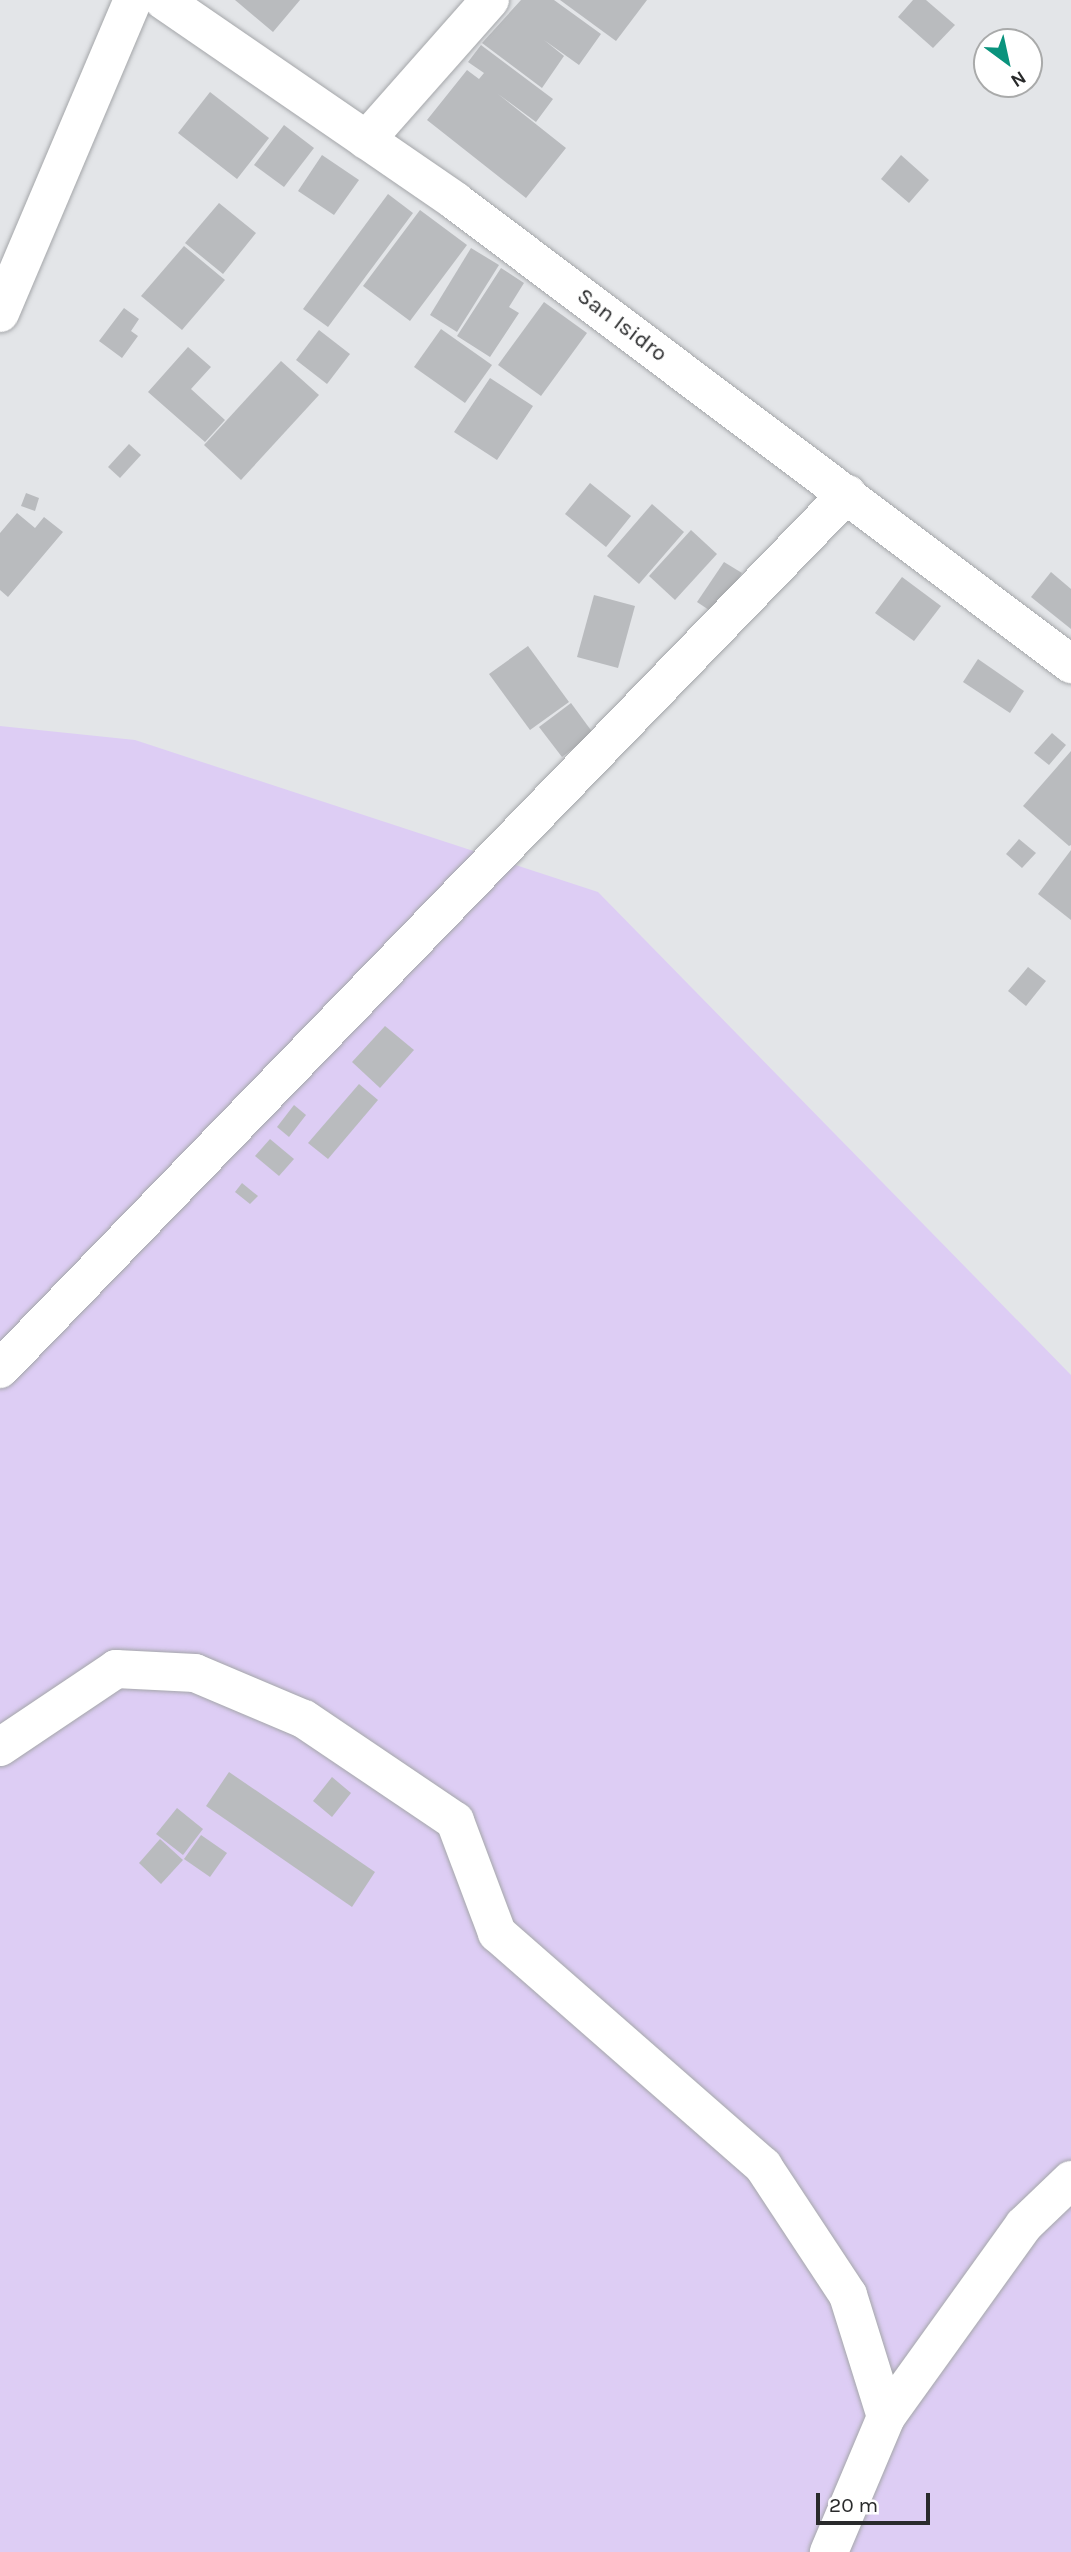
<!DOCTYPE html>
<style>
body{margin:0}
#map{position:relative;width:1071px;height:2552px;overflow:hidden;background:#e3e5e8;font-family:Karla,sans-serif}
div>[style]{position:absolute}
.green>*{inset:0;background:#ddcdf4}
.building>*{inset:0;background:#b9bbbe}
.roads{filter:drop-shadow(0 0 2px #a4a6a9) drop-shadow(0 0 2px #a4a6a9)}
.minor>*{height:38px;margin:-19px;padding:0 19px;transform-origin:19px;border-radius:19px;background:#fff}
.tertiary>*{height:38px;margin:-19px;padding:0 19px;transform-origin:19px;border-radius:19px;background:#fff}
span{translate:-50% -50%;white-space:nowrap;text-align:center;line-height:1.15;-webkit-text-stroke:7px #fff;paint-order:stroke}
.street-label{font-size:23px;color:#292a2b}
.north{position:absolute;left:973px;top:28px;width:70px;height:70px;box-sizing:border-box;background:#fff;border:2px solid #a9aaaa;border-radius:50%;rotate:147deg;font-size:19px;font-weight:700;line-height:28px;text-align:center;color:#292a2b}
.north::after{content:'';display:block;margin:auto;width:24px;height:32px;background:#0a937d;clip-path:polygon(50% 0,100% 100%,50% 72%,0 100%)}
.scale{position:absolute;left:816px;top:2493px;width:114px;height:32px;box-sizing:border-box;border:4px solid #292a2b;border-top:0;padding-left:9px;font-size:21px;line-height:24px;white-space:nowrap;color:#292a2b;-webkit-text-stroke:5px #fff;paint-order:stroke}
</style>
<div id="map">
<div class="green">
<div style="clip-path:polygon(0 726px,135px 740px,598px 892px,1071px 1375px,1071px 2552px,0 2552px)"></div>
</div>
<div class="building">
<div style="clip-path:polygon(235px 0,300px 0,273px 32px)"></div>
<div style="clip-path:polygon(521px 0,554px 0,601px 34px,579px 65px,544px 40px,564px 56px,542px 88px,482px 43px)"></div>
<div style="clip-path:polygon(560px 0,647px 0,616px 41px)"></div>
<div style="clip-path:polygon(913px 0,926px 0,955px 25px,933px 48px,898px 17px)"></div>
<div style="clip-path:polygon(481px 45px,553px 99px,536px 122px,498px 94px,566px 148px,526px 198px,427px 120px,467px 70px,479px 79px,484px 73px,468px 62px)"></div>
<div style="clip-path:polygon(210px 92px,269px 138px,237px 179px,178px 133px)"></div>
<div style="clip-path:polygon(284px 125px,314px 148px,284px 187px,254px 165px)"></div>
<div style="clip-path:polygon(322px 155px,359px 180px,334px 215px,298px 191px)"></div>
<div style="clip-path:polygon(901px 155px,929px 180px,909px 203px,881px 179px)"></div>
<div style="clip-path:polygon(388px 194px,413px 213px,328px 327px,303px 309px)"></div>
<div style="clip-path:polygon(219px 203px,256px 233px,223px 274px,185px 243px)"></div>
<div style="clip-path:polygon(420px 210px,467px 245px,410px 321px,363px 286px)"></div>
<div style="clip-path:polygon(184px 246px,225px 280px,182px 330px,141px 296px)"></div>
<div style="clip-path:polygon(471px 248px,499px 265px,457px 332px,430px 315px)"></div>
<div style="clip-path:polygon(501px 268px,524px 283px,509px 307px,519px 313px,490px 357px,457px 336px)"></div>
<div style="clip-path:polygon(544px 302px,587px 333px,541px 396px,498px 365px)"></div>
<div style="clip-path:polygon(124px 308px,139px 319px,131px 331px,138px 336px,122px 358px,99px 341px)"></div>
<div style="clip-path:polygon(441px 329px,492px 365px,465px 403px,414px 367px)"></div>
<div style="clip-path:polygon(319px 330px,350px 354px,327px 384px,296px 360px)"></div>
<div style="clip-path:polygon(188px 347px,211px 367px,191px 389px,225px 420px,205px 442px,148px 392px)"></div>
<div style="clip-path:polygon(281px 361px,319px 395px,241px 480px,204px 445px)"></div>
<div style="clip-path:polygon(490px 378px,533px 406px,497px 460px,454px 432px)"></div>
<div style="clip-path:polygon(129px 444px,141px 455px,120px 478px,108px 467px)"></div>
<div style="clip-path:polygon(590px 483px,631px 516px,606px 547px,565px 514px)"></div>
<div style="clip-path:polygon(26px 493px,39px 498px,35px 511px,21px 506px)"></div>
<div style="clip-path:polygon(652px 504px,684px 532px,639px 584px,607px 556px)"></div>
<div style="clip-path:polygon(17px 513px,35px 528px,44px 517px,63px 532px,8px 597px,0 590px,0 533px)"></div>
<div style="clip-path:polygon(691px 530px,717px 554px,675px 600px,649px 576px)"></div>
<div style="clip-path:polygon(724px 562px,742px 573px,715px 614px,697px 602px)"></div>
<div style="clip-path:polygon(1051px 572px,1071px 589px,1071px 629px,1031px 597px)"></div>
<div style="clip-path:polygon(902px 577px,941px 606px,914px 641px,875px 613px)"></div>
<div style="clip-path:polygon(594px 595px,635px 606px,618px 668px,577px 657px)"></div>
<div style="clip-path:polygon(528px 646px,569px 702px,530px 730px,489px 674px)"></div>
<div style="clip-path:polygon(978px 659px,1024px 691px,1010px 713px,963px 682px)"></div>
<div style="clip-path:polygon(571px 703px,593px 733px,562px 757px,539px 727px)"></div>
<div style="clip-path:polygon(1052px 733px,1066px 745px,1049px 765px,1034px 753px)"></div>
<div style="clip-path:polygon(1071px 751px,1071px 845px,1069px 846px,1023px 806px)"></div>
<div style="clip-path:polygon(1019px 839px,1036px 853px,1022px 868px,1006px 854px)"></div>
<div style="clip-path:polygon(1071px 850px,1071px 920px,1038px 894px)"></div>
<div style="clip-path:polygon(1028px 967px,1046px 981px,1026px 1006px,1008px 991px)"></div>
<div style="clip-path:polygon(385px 1026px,414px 1050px,380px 1088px,352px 1062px)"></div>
<div style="clip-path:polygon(359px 1084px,378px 1100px,328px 1159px,308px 1143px)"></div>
<div style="clip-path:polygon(294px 1105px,306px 1115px,289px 1137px,277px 1127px)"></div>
<div style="clip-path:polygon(270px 1139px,294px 1159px,279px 1176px,255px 1156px)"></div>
<div style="clip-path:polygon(242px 1183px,258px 1196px,250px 1204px,235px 1192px)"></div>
<div style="clip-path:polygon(229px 1772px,375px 1872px,352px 1907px,206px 1806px)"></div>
<div style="clip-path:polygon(332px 1777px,351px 1793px,332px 1817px,313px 1801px)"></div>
<div style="clip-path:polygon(177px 1808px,203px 1829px,183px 1855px,156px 1834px)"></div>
<div style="clip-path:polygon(201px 1835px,227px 1853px,210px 1877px,184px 1859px)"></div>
<div style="clip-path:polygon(160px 1839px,183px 1860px,161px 1884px,139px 1863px)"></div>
</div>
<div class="roads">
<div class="minor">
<div style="left:366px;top:140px;width:187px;rotate:-48.5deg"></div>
<div style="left:0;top:313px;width:340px;rotate:-67deg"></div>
<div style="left:0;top:1369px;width:1218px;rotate:-45.93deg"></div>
<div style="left:0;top:1747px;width:140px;rotate:-33.9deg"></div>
<div style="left:116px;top:1669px;width:79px;rotate:2.9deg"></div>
<div style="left:195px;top:1673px;width:118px;rotate:22.9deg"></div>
<div style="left:304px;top:1719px;width:182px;rotate:34deg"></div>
<div style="left:455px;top:1821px;width:120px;rotate:69.4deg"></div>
<div style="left:497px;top:1933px;width:354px;rotate:41.2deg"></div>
<div style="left:763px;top:2166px;width:154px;rotate:56.6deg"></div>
<div style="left:848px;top:2295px;width:128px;rotate:72.7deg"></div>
<div style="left:886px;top:2417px;width:147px;rotate:112.9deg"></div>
<div style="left:886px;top:2417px;width:236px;rotate:-54.3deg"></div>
<div style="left:1024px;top:2225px;width:65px;rotate:-43.8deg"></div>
</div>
<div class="tertiary">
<div style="left:163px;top:0;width:354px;rotate:34.5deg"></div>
<div style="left:455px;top:201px;width:771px;rotate:36.93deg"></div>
</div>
</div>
<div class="street-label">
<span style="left:622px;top:325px;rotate:37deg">San Isidro</span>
</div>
<div class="north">N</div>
<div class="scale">20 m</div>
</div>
